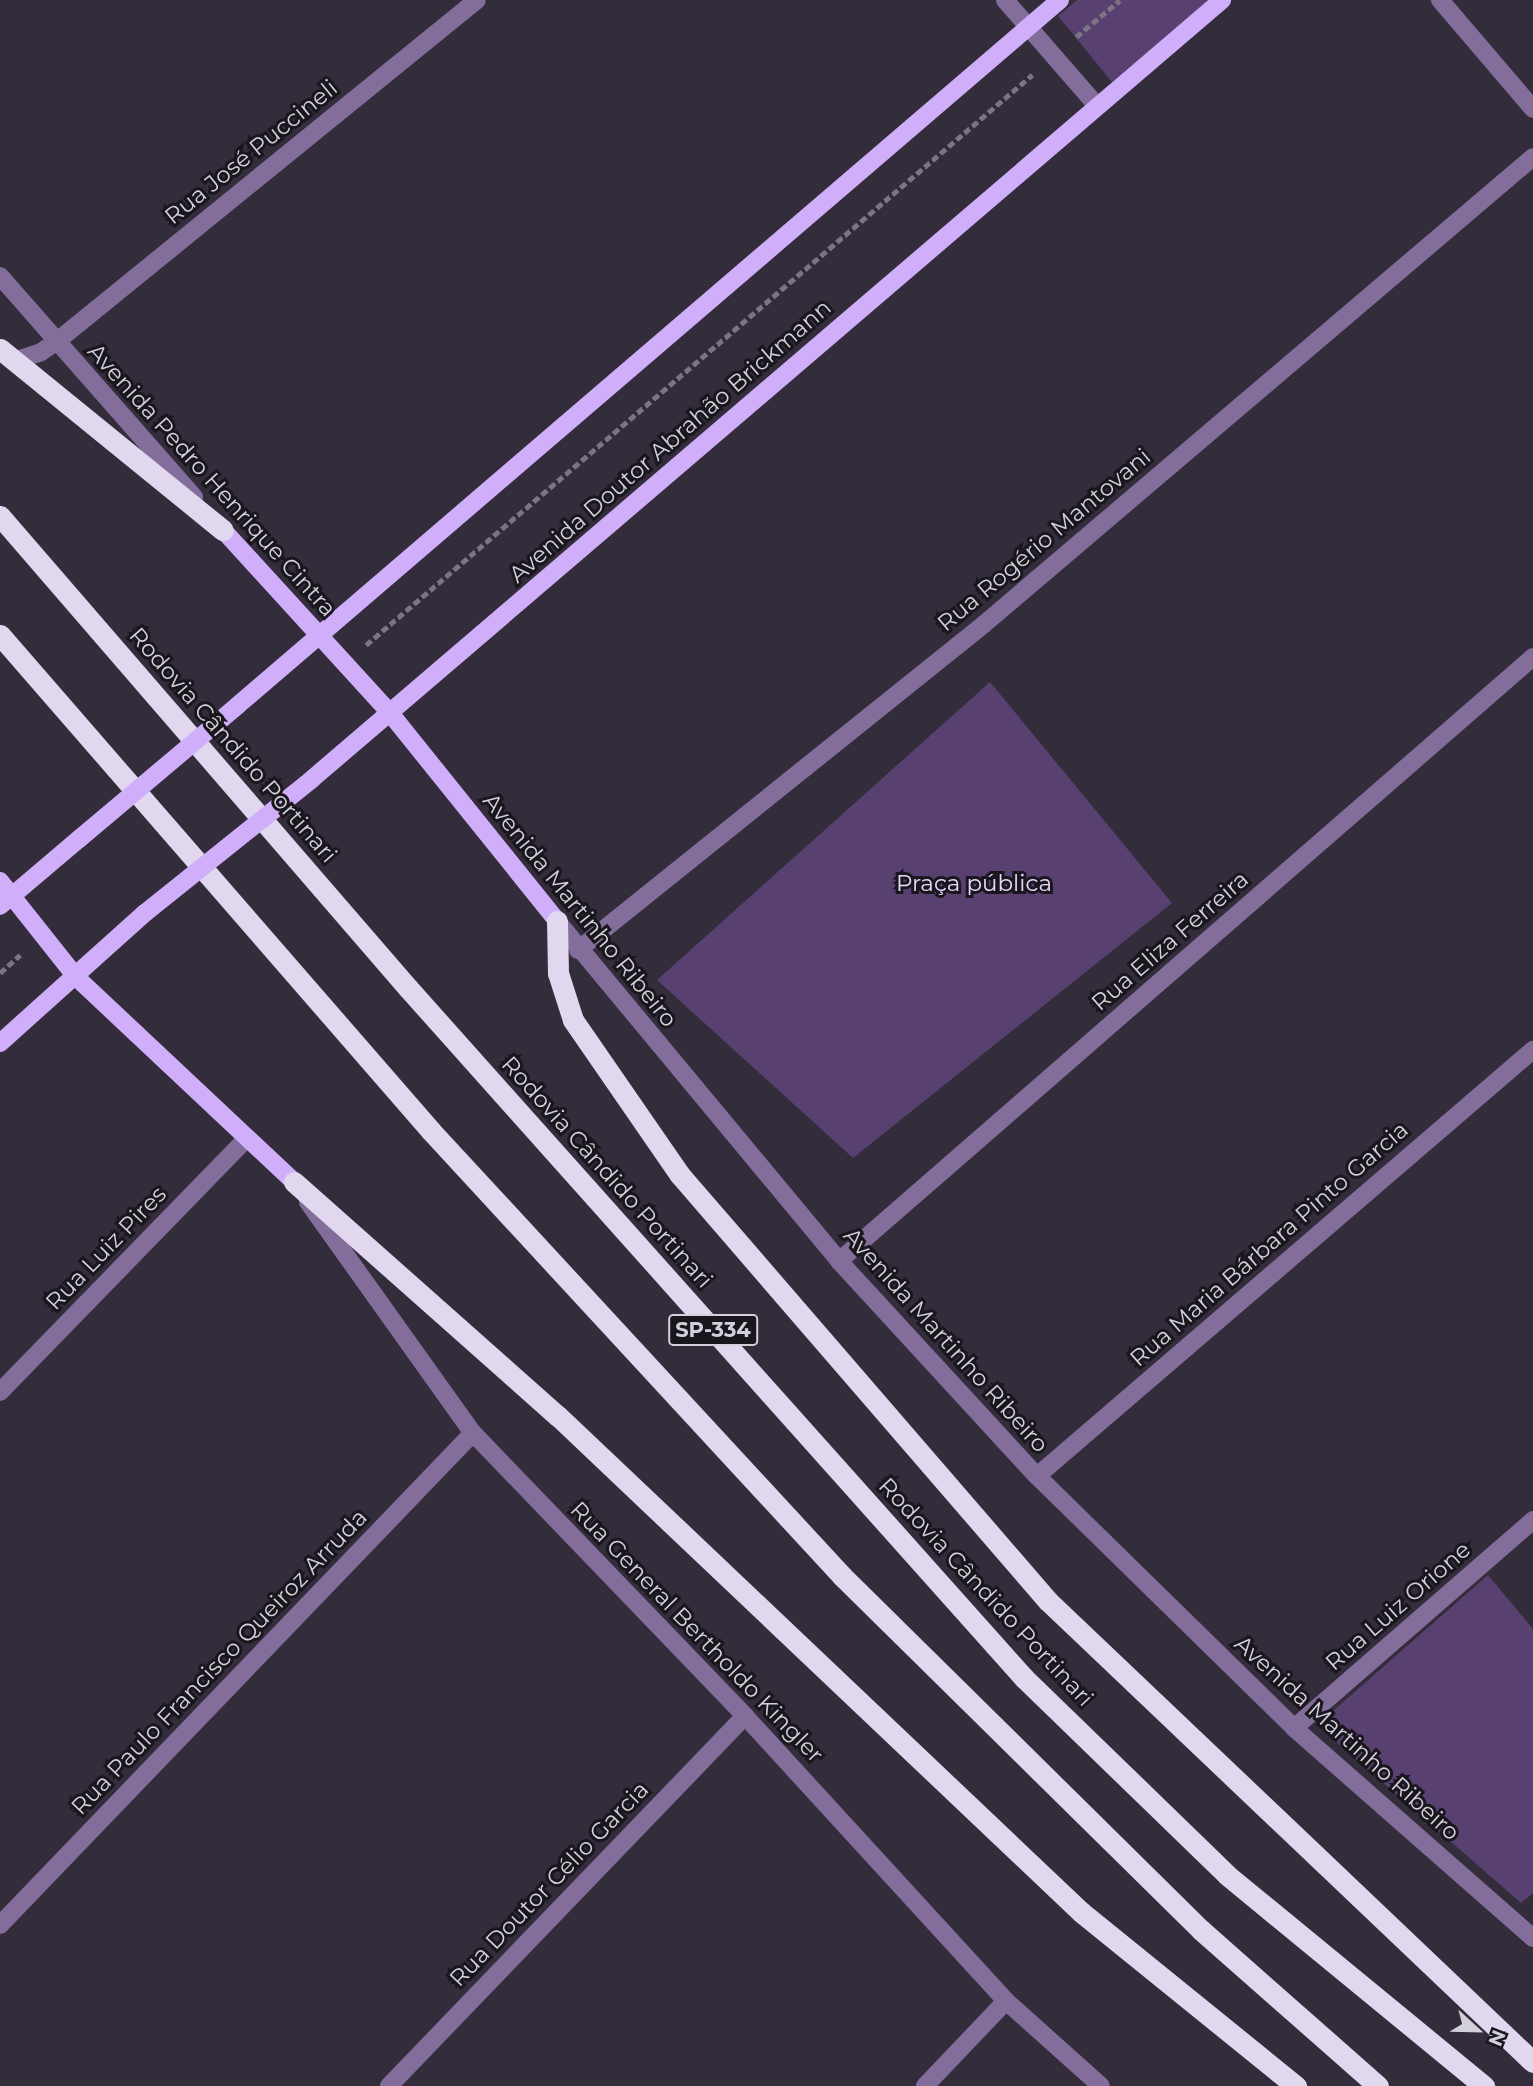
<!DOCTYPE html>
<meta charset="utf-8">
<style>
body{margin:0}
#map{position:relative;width:1533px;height:2086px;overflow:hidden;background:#322c3b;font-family:Montserrat,sans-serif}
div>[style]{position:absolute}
.green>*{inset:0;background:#584171}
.path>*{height:4.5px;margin-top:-2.25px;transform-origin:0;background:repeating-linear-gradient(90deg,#7a7582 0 7px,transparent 0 10.5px)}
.minor>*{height:18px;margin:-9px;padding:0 9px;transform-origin:9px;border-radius:9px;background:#826d9b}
.major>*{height:18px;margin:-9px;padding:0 9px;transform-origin:9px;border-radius:9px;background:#d0aefa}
.highway>*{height:21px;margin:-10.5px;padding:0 10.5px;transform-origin:10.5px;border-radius:10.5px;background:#e1d8ef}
.major-bridge>*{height:18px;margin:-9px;padding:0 9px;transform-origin:9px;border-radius:9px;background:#d0aefa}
span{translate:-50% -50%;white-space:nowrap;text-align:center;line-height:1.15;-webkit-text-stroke:6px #19161d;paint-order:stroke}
.shield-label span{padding:2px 5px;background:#19161d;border:2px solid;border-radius:5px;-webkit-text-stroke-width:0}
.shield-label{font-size:21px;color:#d4d0da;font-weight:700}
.street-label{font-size:23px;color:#d4d0da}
.park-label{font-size:23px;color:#e8d8fd}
.north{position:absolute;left:1442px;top:1995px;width:70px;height:70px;-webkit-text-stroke:5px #19161d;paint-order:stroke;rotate:112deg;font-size:19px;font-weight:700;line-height:28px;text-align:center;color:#d4d0da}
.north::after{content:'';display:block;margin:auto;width:24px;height:32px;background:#d4d0da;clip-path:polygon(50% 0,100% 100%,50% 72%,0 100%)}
</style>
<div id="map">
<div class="green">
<div style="clip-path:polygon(1077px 0,1209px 0,1112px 82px,1058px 16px)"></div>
<div style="clip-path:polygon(990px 682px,1172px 903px,853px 1158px,657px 980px)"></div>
<div style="clip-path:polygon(1488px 1575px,1533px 1629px,1533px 1893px,1521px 1903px,1317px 1725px)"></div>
</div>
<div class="path">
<div style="left:1076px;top:37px;width:57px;rotate:-40.1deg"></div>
<div style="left:366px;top:645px;width:877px;rotate:-40.56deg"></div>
<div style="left:0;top:973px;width:27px;rotate:-42deg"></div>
</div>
<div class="minor">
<div style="left:1005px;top:0;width:140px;rotate:49deg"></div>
<div style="left:1440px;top:0;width:143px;rotate:49.5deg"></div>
<div style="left:0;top:276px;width:294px;rotate:48.7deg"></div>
<div style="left:14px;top:361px;width:28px;rotate:-18deg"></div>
<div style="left:41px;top:352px;width:18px;rotate:-34deg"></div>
<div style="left:56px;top:342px;width:542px;rotate:-39.09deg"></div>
<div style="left:557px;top:921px;width:442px;rotate:50.3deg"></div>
<div style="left:839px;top:1261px;width:292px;rotate:47.4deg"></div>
<div style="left:1037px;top:1476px;width:360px;rotate:44.4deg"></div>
<div style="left:1294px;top:1728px;width:318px;rotate:41.3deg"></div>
<div style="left:578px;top:950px;width:519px;rotate:-38.75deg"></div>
<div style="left:983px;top:625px;width:722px;rotate:-40.39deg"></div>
<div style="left:308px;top:1202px;width:284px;rotate:54.5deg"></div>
<div style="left:473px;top:1433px;width:393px;rotate:46.1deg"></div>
<div style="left:745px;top:1716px;width:386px;rotate:47.5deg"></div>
<div style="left:1006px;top:2001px;width:127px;rotate:41.8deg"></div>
<div style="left:839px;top:1261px;width:920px;rotate:-41.03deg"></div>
<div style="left:0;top:1392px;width:354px;rotate:-45.8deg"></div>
<div style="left:1037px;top:1476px;width:654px;rotate:-40.66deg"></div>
<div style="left:1294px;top:1728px;width:317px;rotate:-41deg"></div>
<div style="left:0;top:1925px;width:682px;rotate:-46.13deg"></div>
<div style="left:389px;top:2086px;width:513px;rotate:-46.1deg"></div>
<div style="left:925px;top:2086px;width:117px;rotate:-46.4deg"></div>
</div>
<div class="major">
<div style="left:223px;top:530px;width:248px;rotate:47.6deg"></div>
<div style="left:390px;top:713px;width:267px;rotate:51.2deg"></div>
<div style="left:238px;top:705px;width:1083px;rotate:-40.62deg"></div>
<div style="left:312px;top:779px;width:1198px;rotate:-40.56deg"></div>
<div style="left:0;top:881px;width:122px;rotate:51.6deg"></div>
<div style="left:76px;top:977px;width:299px;rotate:43.2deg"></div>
<div style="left:0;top:906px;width:104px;rotate:-40.3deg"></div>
<div style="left:0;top:1043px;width:195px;rotate:-41.9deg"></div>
</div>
<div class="highway">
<div style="left:0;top:349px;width:287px;rotate:39.1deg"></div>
<div style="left:0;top:516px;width:624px;rotate:49.16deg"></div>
<div style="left:408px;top:988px;width:925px;rotate:48.24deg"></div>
<div style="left:1024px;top:1678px;width:283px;rotate:44.1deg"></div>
<div style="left:1227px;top:1875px;width:333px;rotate:39.4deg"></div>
<div style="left:0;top:635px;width:657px;rotate:49.01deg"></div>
<div style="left:431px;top:1131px;width:606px;rotate:47.27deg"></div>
<div style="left:842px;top:1576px;width:504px;rotate:44.6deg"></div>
<div style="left:1201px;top:1930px;width:236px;rotate:41.4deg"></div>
<div style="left:557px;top:921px;width:52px;rotate:88.9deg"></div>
<div style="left:558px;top:973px;width:49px;rotate:72.3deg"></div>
<div style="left:573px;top:1020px;width:188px;rotate:55.4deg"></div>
<div style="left:680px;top:1175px;width:563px;rotate:49.18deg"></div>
<div style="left:1048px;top:1601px;width:669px;rotate:43.55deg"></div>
<div style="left:294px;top:1182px;width:353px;rotate:41.6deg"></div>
<div style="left:558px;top:1416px;width:721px;rotate:43.48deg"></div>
<div style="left:1081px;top:1912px;width:277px;rotate:39deg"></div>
</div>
<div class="major-bridge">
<div style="left:79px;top:839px;width:208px;rotate:-40.1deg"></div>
<div style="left:145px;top:913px;width:214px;rotate:-38.7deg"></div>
</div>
<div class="shield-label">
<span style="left:713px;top:1330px">SP-334</span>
</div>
<div class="street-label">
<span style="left:251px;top:152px;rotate:-39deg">Rua José Puccineli</span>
<span style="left:670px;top:441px;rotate:-41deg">Avenida Doutor Abrahão Brickmann</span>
<span style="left:212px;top:480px;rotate:48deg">Avenida Pedro Henrique Cintra</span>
<span style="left:1044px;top:540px;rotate:-40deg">Rua Rogério Mantovani</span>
<span style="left:233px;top:745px;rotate:49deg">Rodovia Cândido Portinari</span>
<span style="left:580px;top:910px;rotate:51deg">Avenida Martinho Ribeiro</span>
<span style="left:1170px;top:941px;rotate:-41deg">Rua Eliza Ferreira</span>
<span style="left:607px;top:1172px;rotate:48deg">Rodovia Cândido Portinari</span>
<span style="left:1269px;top:1244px;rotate:-41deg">Rua Maria Bárbara Pinto Garcia</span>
<span style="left:106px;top:1248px;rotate:-46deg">Rua Luiz Pires</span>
<span style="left:946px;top:1340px;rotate:48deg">Avenida Martinho Ribeiro</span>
<span style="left:986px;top:1592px;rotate:47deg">Rodovia Cândido Portinari</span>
<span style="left:1398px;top:1606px;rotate:-41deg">Rua Luiz Orione</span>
<span style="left:697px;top:1632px;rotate:46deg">Rua General Bertholdo Kingler</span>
<span style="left:219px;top:1662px;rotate:-46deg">Rua Paulo Francisco Queiroz Arruda</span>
<span style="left:1347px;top:1738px;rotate:42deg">Avenida Martinho Ribeiro</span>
<span style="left:549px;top:1884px;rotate:-46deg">Rua Doutor Célio Garcia</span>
</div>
<div class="park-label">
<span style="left:974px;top:883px">Praça pública</span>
</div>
<div class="north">N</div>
</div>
